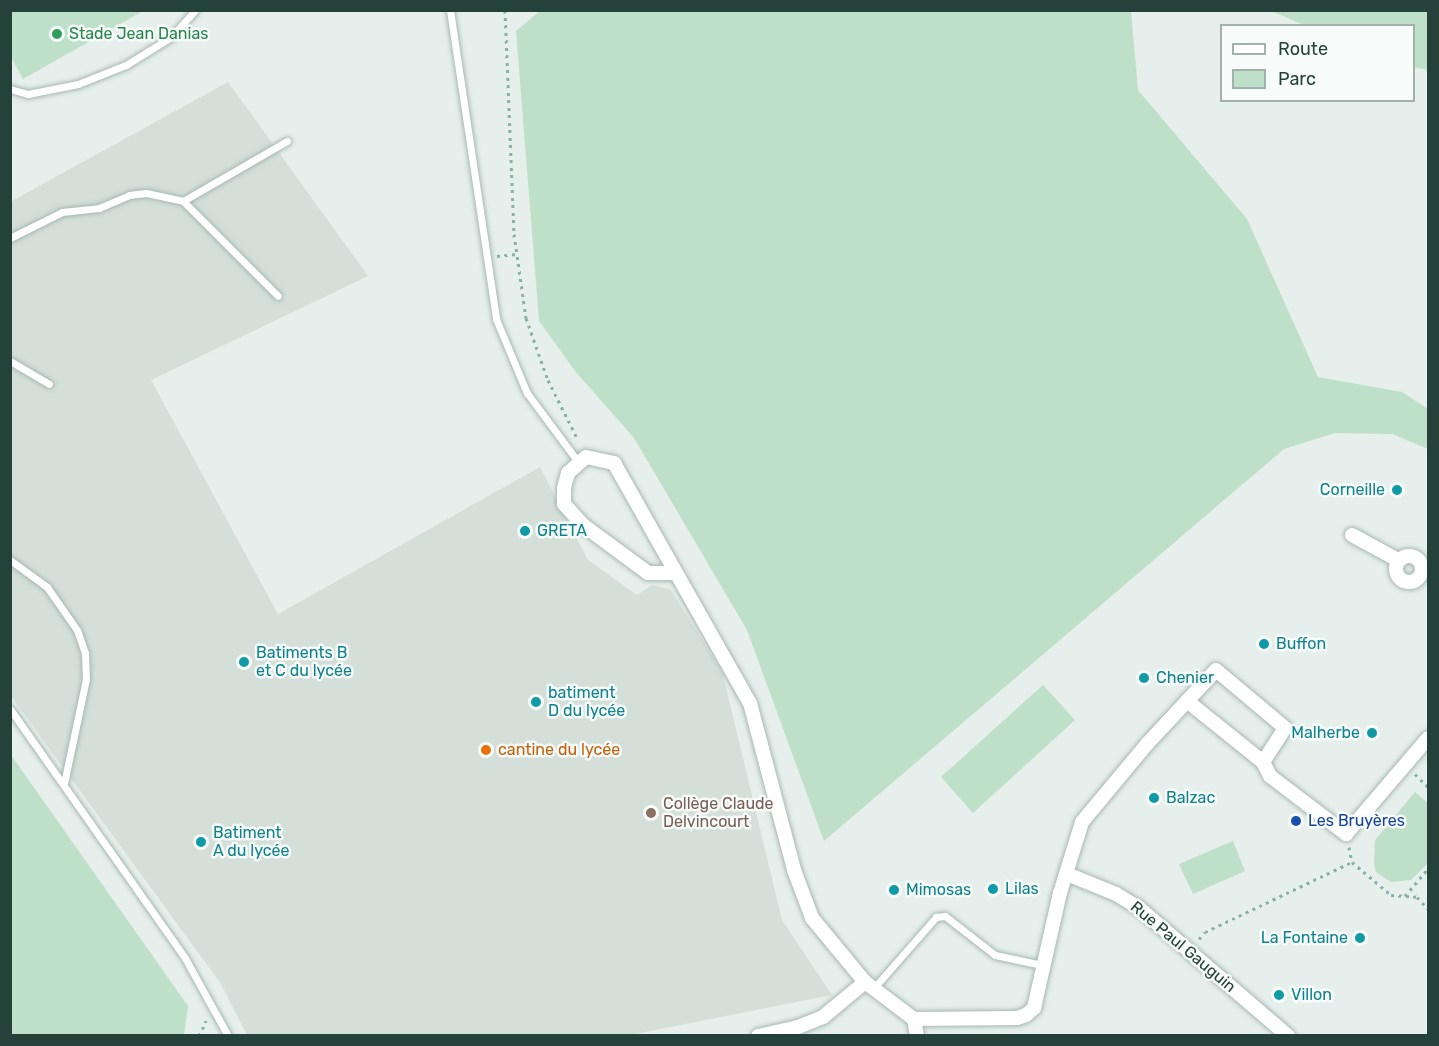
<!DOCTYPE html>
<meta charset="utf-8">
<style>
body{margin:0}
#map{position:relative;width:1439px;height:1046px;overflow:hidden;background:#e6efeb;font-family:Rubik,sans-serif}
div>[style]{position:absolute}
.built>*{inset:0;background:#d4dfda}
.green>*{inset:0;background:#bfe0c8}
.path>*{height:3px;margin-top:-1.5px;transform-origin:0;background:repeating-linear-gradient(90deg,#86b3a5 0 3px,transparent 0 7.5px)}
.roads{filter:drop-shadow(0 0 2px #a8b8b2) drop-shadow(0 0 2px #a8b8b2)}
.lane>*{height:7px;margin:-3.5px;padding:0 3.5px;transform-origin:3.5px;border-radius:3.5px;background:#fff}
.street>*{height:14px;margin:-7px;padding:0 7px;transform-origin:7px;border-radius:7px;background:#fff}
.street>.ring{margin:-7px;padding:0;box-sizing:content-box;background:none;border:14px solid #fff;border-radius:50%}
.dots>*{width:16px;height:16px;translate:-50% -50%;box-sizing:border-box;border:3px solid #f7fbf9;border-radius:50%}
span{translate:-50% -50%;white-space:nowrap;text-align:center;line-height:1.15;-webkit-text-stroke:5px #f7fbf9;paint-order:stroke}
.leisure-label{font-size:16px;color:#27864d}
.left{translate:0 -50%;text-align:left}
.culture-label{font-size:16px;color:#0d838f}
.right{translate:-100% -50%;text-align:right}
.food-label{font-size:16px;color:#c56008}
.education-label{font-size:16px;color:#785e54}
.transit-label{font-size:16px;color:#164399}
.street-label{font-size:16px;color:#24423a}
.frame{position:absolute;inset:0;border:12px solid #24423a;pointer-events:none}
.legend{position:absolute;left:1220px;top:24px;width:195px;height:78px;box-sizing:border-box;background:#f7fbf9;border:2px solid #a3b1ad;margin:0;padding:8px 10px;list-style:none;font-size:18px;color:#24423a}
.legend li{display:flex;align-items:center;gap:12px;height:30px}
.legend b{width:30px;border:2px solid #a3b1ad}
</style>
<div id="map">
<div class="built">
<div style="clip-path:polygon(228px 82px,368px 276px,151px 380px,278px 614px,540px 467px,588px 560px,637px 595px,652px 585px,670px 589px,722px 671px,782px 920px,832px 995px,630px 1035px,247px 1035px,221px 984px,11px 696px,10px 202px)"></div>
</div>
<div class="green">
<div style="clip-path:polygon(541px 10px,1131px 11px,1138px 90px,1247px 219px,1318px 377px,1402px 392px,1428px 409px,1428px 449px,1392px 434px,1335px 433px,1284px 449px,824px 841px,747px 630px,634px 438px,575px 371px,539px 321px,516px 31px)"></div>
<div style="clip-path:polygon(10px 11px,11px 10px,143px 11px,23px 79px,11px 57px)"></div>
<div style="clip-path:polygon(1271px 11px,1428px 11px,1428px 70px,1414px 67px,1414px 26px,1304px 25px)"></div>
<div style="clip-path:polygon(1043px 685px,1075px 720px,973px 813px,941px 777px)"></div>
<div style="clip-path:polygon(11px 755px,188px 1006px,184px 1035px,11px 1035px)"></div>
<div style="clip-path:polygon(1415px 792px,1428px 803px,1428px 863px,1411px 880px,1391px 882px,1376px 872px,1374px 865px,1375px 840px)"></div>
<div style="clip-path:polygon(1233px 841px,1245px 871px,1193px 894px,1179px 864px)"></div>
</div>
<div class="path">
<div style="left:505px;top:10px;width:224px;rotate:87.7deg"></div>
<div style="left:514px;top:234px;width:85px;rotate:81.9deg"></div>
<div style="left:526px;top:318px;width:66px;rotate:70.5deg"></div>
<div style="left:548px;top:380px;width:63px;rotate:63.4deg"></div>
<div style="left:497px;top:256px;width:20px;rotate:-6deg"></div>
<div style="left:1415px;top:774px;width:18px;rotate:45deg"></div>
<div style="left:1349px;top:847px;width:15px;rotate:79deg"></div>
<div style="left:1352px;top:862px;width:51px;rotate:40.2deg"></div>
<div style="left:1391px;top:895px;width:26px;rotate:4deg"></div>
<div style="left:1417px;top:897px;width:16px;rotate:47deg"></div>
<div style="left:1405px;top:896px;width:35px;rotate:-50deg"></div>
<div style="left:1199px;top:939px;width:9px;rotate:-49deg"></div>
<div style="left:1205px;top:932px;width:163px;rotate:-25.5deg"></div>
<div style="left:199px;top:1036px;width:17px;rotate:-65deg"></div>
</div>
<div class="roads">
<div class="lane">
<div style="left:450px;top:10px;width:312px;rotate:81.5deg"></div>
<div style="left:496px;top:319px;width:80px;rotate:67.3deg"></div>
<div style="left:527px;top:393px;width:87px;rotate:53.4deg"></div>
<div style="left:10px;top:89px;width:19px;rotate:16deg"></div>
<div style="left:28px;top:94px;width:51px;rotate:-11.3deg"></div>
<div style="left:78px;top:84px;width:52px;rotate:-21.6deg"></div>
<div style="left:126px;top:65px;width:53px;rotate:-31.9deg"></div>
<div style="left:171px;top:37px;width:36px;rotate:-48deg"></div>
<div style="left:183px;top:201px;width:134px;rotate:45deg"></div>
<div style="left:10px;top:238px;width:58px;rotate:-26.6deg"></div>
<div style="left:62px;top:212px;width:37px;rotate:-6deg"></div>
<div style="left:99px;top:208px;width:33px;rotate:-23deg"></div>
<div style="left:129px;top:195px;width:17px;rotate:-7deg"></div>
<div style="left:146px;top:193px;width:38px;rotate:12deg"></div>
<div style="left:183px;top:201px;width:120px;rotate:-30deg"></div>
<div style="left:10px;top:361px;width:45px;rotate:30.5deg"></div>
<div style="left:10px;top:560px;width:46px;rotate:36.1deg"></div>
<div style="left:47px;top:587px;width:52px;rotate:55.1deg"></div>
<div style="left:77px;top:630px;width:24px;rotate:71deg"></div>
<div style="left:85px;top:653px;width:26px;rotate:88deg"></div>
<div style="left:86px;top:679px;width:106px;rotate:101.9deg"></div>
<div style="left:10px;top:709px;width:304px;rotate:54.9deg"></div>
<div style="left:185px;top:958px;width:89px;rotate:61.1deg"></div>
<div style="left:873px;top:989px;width:96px;rotate:-48.8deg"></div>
<div style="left:936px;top:917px;width:9px;rotate:-6deg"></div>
<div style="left:945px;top:916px;width:63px;rotate:38deg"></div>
<div style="left:995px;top:955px;width:48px;rotate:12deg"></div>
</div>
<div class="street">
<div style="left:1352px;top:535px;width:52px;rotate:28.5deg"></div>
<div class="ring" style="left:1396px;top:556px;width:12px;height:12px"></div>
<div style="left:675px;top:573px;width:27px;rotate:180deg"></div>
<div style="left:648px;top:573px;width:81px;rotate:-143.6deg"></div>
<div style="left:583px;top:525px;width:28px;rotate:-132deg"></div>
<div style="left:564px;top:504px;width:16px;rotate:-90deg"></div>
<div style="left:564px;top:488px;width:16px;rotate:-75deg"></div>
<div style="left:568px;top:473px;width:24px;rotate:-42deg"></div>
<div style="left:586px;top:457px;width:29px;rotate:12deg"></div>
<div style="left:614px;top:463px;width:276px;rotate:60.5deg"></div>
<div style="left:750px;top:703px;width:173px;rotate:75.2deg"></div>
<div style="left:794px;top:870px;width:51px;rotate:69.4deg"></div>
<div style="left:812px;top:918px;width:83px;rotate:50.4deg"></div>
<div style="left:865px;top:982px;width:61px;rotate:37.1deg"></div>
<div style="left:914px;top:1019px;width:17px;rotate:80deg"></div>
<div style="left:1187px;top:701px;width:97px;rotate:38.8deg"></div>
<div style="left:1263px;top:762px;width:16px;rotate:63deg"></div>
<div style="left:1270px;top:776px;width:96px;rotate:37.3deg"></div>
<div style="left:1346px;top:834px;width:126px;rotate:-49.5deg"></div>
<div style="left:1067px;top:874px;width:53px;rotate:22.2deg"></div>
<div style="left:1116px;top:894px;width:26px;rotate:31deg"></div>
<div style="left:1138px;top:907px;width:198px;rotate:40.7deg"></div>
<div style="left:914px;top:1019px;width:103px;rotate:-0.6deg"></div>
<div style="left:1017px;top:1018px;width:9px;rotate:-18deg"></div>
<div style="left:1026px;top:1015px;width:11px;rotate:-41deg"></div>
<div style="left:1034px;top:1008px;width:118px;rotate:-77.3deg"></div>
<div style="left:1060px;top:893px;width:74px;rotate:-72.8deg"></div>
<div style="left:1082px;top:822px;width:102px;rotate:-50.2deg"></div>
<div style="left:1147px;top:744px;width:101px;rotate:-47deg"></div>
<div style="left:1216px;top:670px;width:90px;rotate:40deg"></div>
<div style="left:1285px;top:728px;width:40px;rotate:122.9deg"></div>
<div style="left:758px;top:1036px;width:41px;rotate:-12.7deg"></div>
<div style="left:798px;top:1027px;width:27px;rotate:-22deg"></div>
<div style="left:823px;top:1017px;width:55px;rotate:-39.8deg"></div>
</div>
</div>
<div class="dots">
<div style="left:57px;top:34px;background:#2e9e5b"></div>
<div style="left:1397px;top:490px;background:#0f9aa8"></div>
<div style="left:525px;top:531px;background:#0f9aa8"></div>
<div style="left:1264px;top:644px;background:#0f9aa8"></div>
<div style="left:244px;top:662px;background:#0f9aa8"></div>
<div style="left:1144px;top:678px;background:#0f9aa8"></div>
<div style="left:536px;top:702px;background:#0f9aa8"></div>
<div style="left:1372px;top:733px;background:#0f9aa8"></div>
<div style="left:486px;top:750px;background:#e8710a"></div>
<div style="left:1154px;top:798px;background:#0f9aa8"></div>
<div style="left:651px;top:813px;background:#8d6e63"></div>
<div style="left:1296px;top:821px;background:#1a4fb4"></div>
<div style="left:201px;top:842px;background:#0f9aa8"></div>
<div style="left:993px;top:889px;background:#0f9aa8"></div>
<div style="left:894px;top:890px;background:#0f9aa8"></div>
<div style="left:1360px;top:938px;background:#0f9aa8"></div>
<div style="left:1279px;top:995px;background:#0f9aa8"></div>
</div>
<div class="leisure-label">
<span class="left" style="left:69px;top:34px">Stade Jean Danias</span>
</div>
<div class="culture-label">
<span class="right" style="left:1385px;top:490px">Corneille</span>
<span class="left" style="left:537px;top:531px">GRETA</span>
<span class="left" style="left:1276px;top:644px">Buffon</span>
<span class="left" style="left:256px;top:662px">Batiments B<br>et C du lycée</span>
<span class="left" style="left:1156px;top:678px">Chenier</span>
<span class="left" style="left:548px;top:702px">batiment<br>D du lycée</span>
<span class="right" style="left:1360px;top:733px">Malherbe</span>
<span class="left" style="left:1166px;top:798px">Balzac</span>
<span class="left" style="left:213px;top:842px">Batiment<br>A du lycée</span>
<span class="left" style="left:1005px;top:889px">Lilas</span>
<span class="left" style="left:906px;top:890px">Mimosas</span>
<span class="right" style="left:1348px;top:938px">La Fontaine</span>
<span class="left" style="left:1291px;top:995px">Villon</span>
</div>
<div class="food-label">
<span class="left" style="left:498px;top:750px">cantine du lycée</span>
</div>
<div class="education-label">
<span class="left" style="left:663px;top:813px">Collège Claude<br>Delvincourt</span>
</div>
<div class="transit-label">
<span class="left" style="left:1308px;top:821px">Les Bruyères</span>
</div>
<div class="street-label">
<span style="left:1183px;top:947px;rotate:40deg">Rue Paul Gauguin</span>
</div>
<div class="frame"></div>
<ul class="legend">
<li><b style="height:8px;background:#fff"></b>Route</li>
<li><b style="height:16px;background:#bfe0c8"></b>Parc</li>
</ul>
</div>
